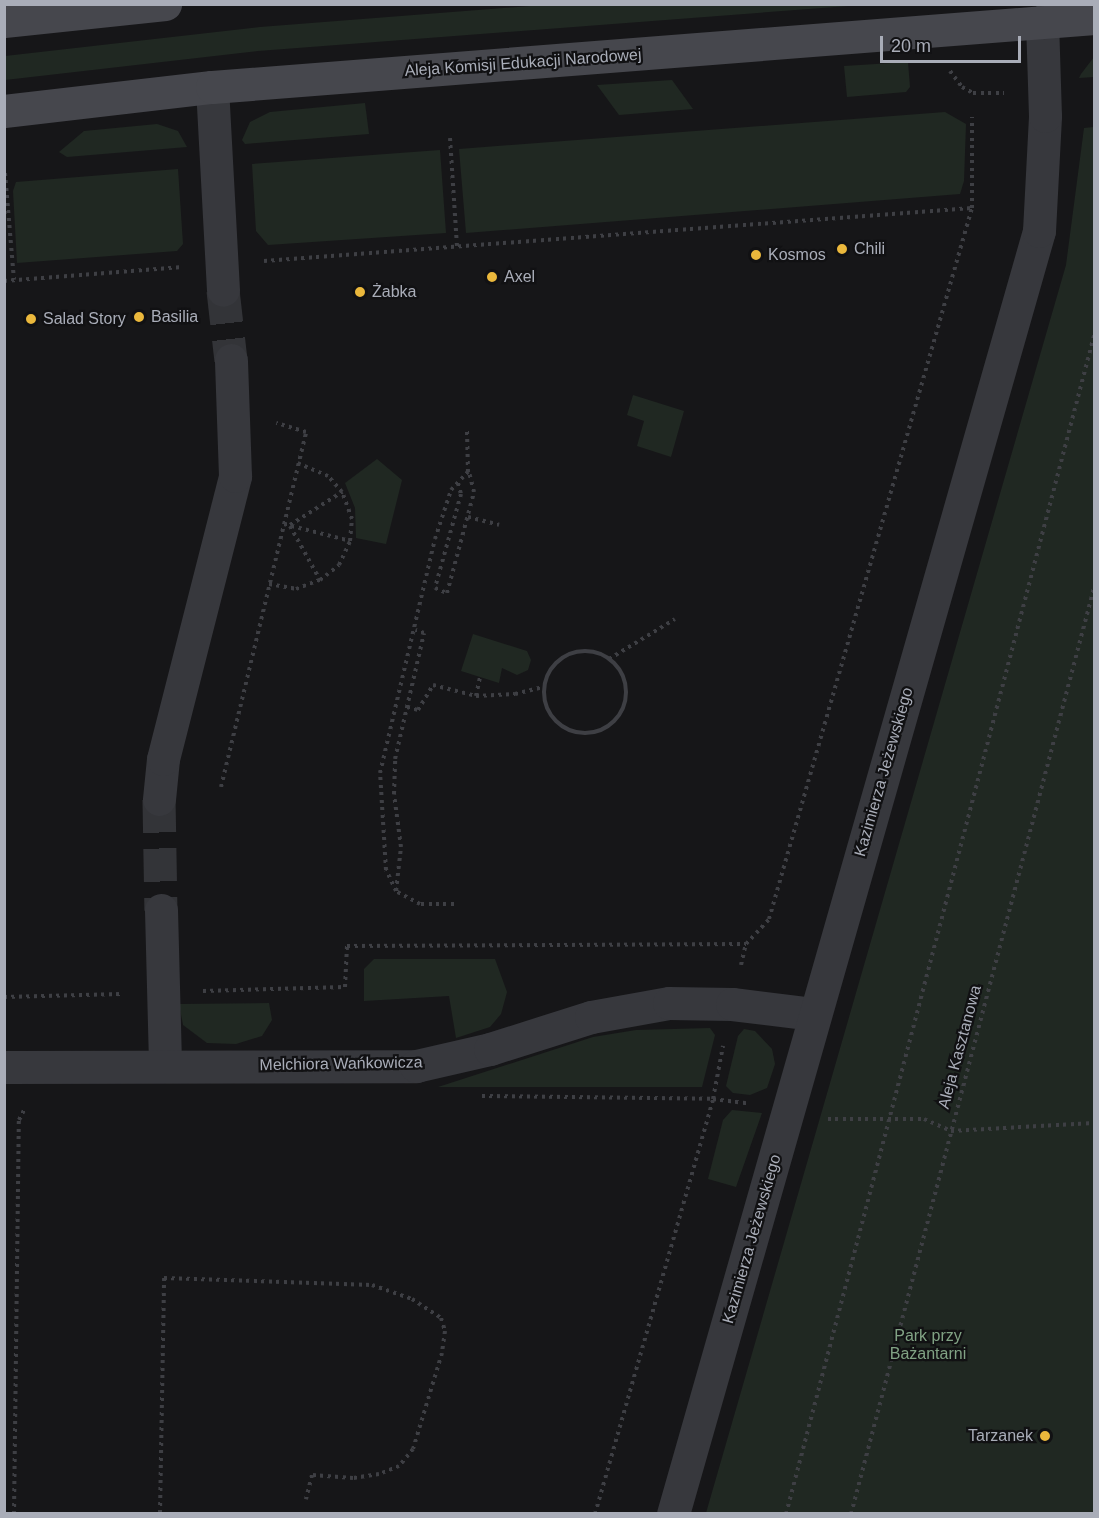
<!DOCTYPE html>
<meta charset="utf-8">
<style>
body{margin:0}
#map{position:relative;width:1099px;height:1518px;overflow:hidden;background:#161618;font-family:Helvetica,sans-serif}
div>[style]{position:absolute}
.green>*{inset:0;background:#202822}
.street-tunnel>*{height:33px;margin-top:-16.5px;transform-origin:0;background:repeating-linear-gradient(90deg,#333438 0 33px,transparent 0 49px)}
.path>*{height:4px;margin-top:-2px;transform-origin:0;background:repeating-linear-gradient(90deg,#3e3f44 0 3px,transparent 0 7.5px)}
.path>.ring{margin:-2px;padding:0;box-sizing:content-box;background:none;border:4px solid #3e3f44;border-radius:50%}
.street>*{height:33px;margin:-16.5px;padding:0 16.5px;transform-origin:16.5px;border-radius:16.5px;background:#37383d}
.secondary>*{height:33px;margin:-16.5px;padding:0 16.5px;transform-origin:16.5px;border-radius:16.5px;background:#46474d}
.dots>*{width:16px;height:16px;translate:-50% -50%;box-sizing:border-box;border:3px solid #111113;border-radius:50%}
span{translate:-50% -50%;white-space:nowrap;text-align:center;line-height:1.15;-webkit-text-stroke:4.5px #111113;paint-order:stroke}
.street-label{font-size:16px;color:#a9adb8}
.poi-label{font-size:16px;color:#a9adb8}
.left{translate:0 -50%;text-align:left}
.right{translate:-100% -50%;text-align:right}
.park-label{font-size:16px;color:#81a284}
.frame{position:absolute;inset:0;border:6px solid #a9adb8;pointer-events:none}
.scale{position:absolute;left:880px;top:36px;width:141px;height:27px;box-sizing:border-box;border:3px solid #a9adb8;border-top:0;padding-left:8px;font-size:18px;line-height:21px;white-space:nowrap;color:#a9adb8;-webkit-text-stroke:4px #111113;paint-order:stroke}
</style>
<div id="map">
<div class="green">
<div style="clip-path:polygon(543px 5px,862px 5px,258px 51px,5px 80px,5px 56px,260px 27px)"></div>
<div style="clip-path:polygon(1094px 57px,1094px 77px,1079px 78px,1081px 74px)"></div>
<div style="clip-path:polygon(908px 62px,910px 87px,906px 92px,847px 97px,844px 66px)"></div>
<div style="clip-path:polygon(672px 80px,693px 109px,619px 115px,597px 85px)"></div>
<div style="clip-path:polygon(365px 103px,369px 134px,245px 144px,242px 140px,250px 122px,270px 112px)"></div>
<div style="clip-path:polygon(945px 112px,966px 124px,964px 181px,960px 194px,466px 233px,459px 149px)"></div>
<div style="clip-path:polygon(157px 124px,178px 131px,187px 147px,67px 157px,59px 152px,84px 131px)"></div>
<div style="clip-path:polygon(1094px 127px,1094px 1513px,706px 1513px,1066px 265px,1084px 128px)"></div>
<div style="clip-path:polygon(440px 150px,446px 233px,268px 245px,256px 231px,252px 164px)"></div>
<div style="clip-path:polygon(178px 169px,183px 244px,177px 251px,17px 263px,13px 191px,16px 182px)"></div>
<div style="clip-path:polygon(633px 395px,684px 411px,671px 457px,637px 446px,644px 421px,627px 415px)"></div>
<div style="clip-path:polygon(377px 459px,402px 480px,386px 544px,356px 538px,355px 508px,345px 483px)"></div>
<div style="clip-path:polygon(473px 634px,527px 651px,531px 660px,528px 670px,517px 675px,502px 668px,499px 683px,461px 671px)"></div>
<div style="clip-path:polygon(374px 959px,495px 959px,507px 992px,501px 1014px,490px 1027px,456px 1038px,449px 996px,364px 1001px,364px 969px)"></div>
<div style="clip-path:polygon(269px 1003px,272px 1020px,262px 1036px,236px 1044px,207px 1043px,183px 1025px,179px 1004px)"></div>
<div style="clip-path:polygon(710px 1028px,715px 1035px,702px 1087px,438px 1087px,593px 1037px,636px 1030px)"></div>
<div style="clip-path:polygon(744px 1029px,755px 1031px,772px 1049px,775px 1064px,767px 1088px,750px 1095px,733px 1093px,726px 1086px,738px 1036px)"></div>
<div style="clip-path:polygon(732px 1110px,762px 1113px,736px 1187px,708px 1179px,723px 1120px)"></div>
</div>
<div class="street-tunnel">
<div style="left:223px;top:290px;width:70px;rotate:83.5deg"></div>
<div style="left:159px;top:799px;width:111px;rotate:89deg"></div>
</div>
<div class="path">
<div style="left:950px;top:71px;width:20px;rotate:53deg"></div>
<div style="left:962px;top:87px;width:13px;rotate:29deg"></div>
<div style="left:973px;top:93px;width:31px"></div>
<div style="left:450px;top:138px;width:108px;rotate:86.3deg"></div>
<div style="left:5px;top:173px;width:107px;rotate:85.2deg"></div>
<div style="left:264px;top:261px;width:710px;rotate:-4.28deg"></div>
<div style="left:4px;top:281px;width:179px;rotate:-4.5deg"></div>
<div style="left:458px;top:483px;width:11px;rotate:75deg"></div>
<div style="left:461px;top:494px;width:98px;rotate:105.5deg"></div>
<div style="left:435px;top:588px;width:13px;rotate:23deg"></div>
<div style="left:447px;top:593px;width:105px;rotate:-75deg"></div>
<div style="left:474px;top:492px;width:21px;rotate:-104deg"></div>
<div style="left:468px;top:517px;width:32px;rotate:14deg"></div>
<div style="left:284px;top:524px;width:68px;rotate:14.4deg"></div>
<div style="left:290px;top:525px;width:62px;rotate:-32.4deg"></div>
<div style="left:290px;top:526px;width:62px;rotate:60.9deg"></div>
<div style="left:269px;top:584px;width:27px;rotate:10deg"></div>
<div style="left:296px;top:589px;width:26px;rotate:-21deg"></div>
<div style="left:320px;top:580px;width:24px;rotate:-38deg"></div>
<div style="left:339px;top:565px;width:26px;rotate:-65deg"></div>
<div style="left:350px;top:541px;width:22px;rotate:-85deg"></div>
<div style="left:352px;top:519px;width:29px;rotate:-110deg"></div>
<div style="left:342px;top:492px;width:21px;rotate:-131deg"></div>
<div style="left:328px;top:476px;width:33px;rotate:-157deg"></div>
<div class="ring" style="left:544px;top:651px;width:78px;height:78px"></div>
<div style="left:609px;top:659px;width:77px;rotate:-31.2deg"></div>
<div style="left:476px;top:696px;width:19px;rotate:-78deg"></div>
<div style="left:407px;top:707px;width:11px;rotate:15deg"></div>
<div style="left:418px;top:710px;width:29px;rotate:-59deg"></div>
<div style="left:433px;top:685px;width:44px;rotate:14.3deg"></div>
<div style="left:476px;top:696px;width:39px;rotate:-3deg"></div>
<div style="left:515px;top:694px;width:30px;rotate:-14deg"></div>
<div style="left:221px;top:787px;width:365px;rotate:-76.5deg"></div>
<div style="left:306px;top:432px;width:31px;rotate:-163deg"></div>
<div style="left:396px;top:891px;width:44px;rotate:-83.5deg"></div>
<div style="left:401px;top:847px;width:53px;rotate:-97.5deg"></div>
<div style="left:394px;top:794px;width:35px;rotate:-88deg"></div>
<div style="left:395px;top:759px;width:129px;rotate:-77deg"></div>
<div style="left:424px;top:633px;width:9px;rotate:-162deg"></div>
<div style="left:454px;top:904px;width:34px;rotate:180deg"></div>
<div style="left:420px;top:904px;width:27px;rotate:-152deg"></div>
<div style="left:396px;top:891px;width:23px;rotate:-115deg"></div>
<div style="left:386px;top:870px;width:97px;rotate:-93.5deg"></div>
<div style="left:380px;top:773px;width:240px;rotate:-76.8deg"></div>
<div style="left:435px;top:539px;width:52px;rotate:-71.9deg"></div>
<div style="left:451px;top:490px;width:25px;rotate:-47deg"></div>
<div style="left:468px;top:472px;width:42px;rotate:-91.4deg"></div>
<div style="left:741px;top:965px;width:22px;rotate:-77deg"></div>
<div style="left:746px;top:944px;width:34px;rotate:-47deg"></div>
<div style="left:769px;top:919px;width:739px;rotate:-74.07deg"></div>
<div style="left:972px;top:208px;width:91px;rotate:-90deg"></div>
<div style="left:203px;top:991px;width:142px;rotate:-1.6deg"></div>
<div style="left:345px;top:987px;width:41px;rotate:-87.2deg"></div>
<div style="left:347px;top:946px;width:399px;rotate:-0.3deg"></div>
<div style="left:4px;top:997px;width:117px;rotate:-1.5deg"></div>
<div style="left:482px;top:1096px;width:231px;rotate:0.7deg"></div>
<div style="left:713px;top:1099px;width:34px;rotate:7deg"></div>
<div style="left:828px;top:1119px;width:96px"></div>
<div style="left:924px;top:1119px;width:30px;rotate:24deg"></div>
<div style="left:951px;top:1131px;width:143px;rotate:-3.2deg"></div>
<div style="left:160px;top:1513px;width:235px;rotate:-89deg"></div>
<div style="left:164px;top:1278px;width:208px;rotate:1.9deg"></div>
<div style="left:372px;top:1285px;width:42px;rotate:19.3deg"></div>
<div style="left:412px;top:1299px;width:35px;rotate:33deg"></div>
<div style="left:441px;top:1318px;width:14px;rotate:73deg"></div>
<div style="left:445px;top:1331px;width:22px;rotate:98deg"></div>
<div style="left:442px;top:1353px;width:100px;rotate:106.8deg"></div>
<div style="left:413px;top:1449px;width:22px;rotate:129deg"></div>
<div style="left:399px;top:1466px;width:22px;rotate:158deg"></div>
<div style="left:379px;top:1474px;width:26px;rotate:171deg"></div>
<div style="left:353px;top:1478px;width:41px;rotate:-175.8deg"></div>
<div style="left:312px;top:1475px;width:25px;rotate:104deg"></div>
<div style="left:14px;top:1514px;width:394px;rotate:-89.3deg"></div>
<div style="left:19px;top:1120px;width:13px;rotate:-63deg"></div>
<div style="left:595px;top:1514px;width:431px;rotate:-74.1deg"></div>
<div style="left:713px;top:1099px;width:54px;rotate:-79.3deg"></div>
<div style="left:786px;top:1514px;width:1218px;rotate:-75.35deg"></div>
<div style="left:851px;top:1514px;width:957px;rotate:-75.3deg"></div>
</div>
<div class="street">
<div style="left:212px;top:87px;width:203px;rotate:86.9deg"></div>
<div style="left:159px;top:799px;width:40px;rotate:-84.3deg"></div>
<div style="left:163px;top:759px;width:292px;rotate:-75.7deg"></div>
<div style="left:235px;top:476px;width:116px;rotate:-92deg"></div>
<div style="left:161px;top:910px;width:156px;rotate:88.5deg"></div>
<div style="left:4px;top:1067px;width:412px;rotate:-0.1deg"></div>
<div style="left:416px;top:1066px;width:76px;rotate:-12.9deg"></div>
<div style="left:490px;top:1049px;width:106px;rotate:-17.6deg"></div>
<div style="left:591px;top:1017px;width:79px;rotate:-10.2deg"></div>
<div style="left:669px;top:1003px;width:63px;rotate:0.9deg"></div>
<div style="left:732px;top:1004px;width:83px;rotate:7deg"></div>
<div style="left:673px;top:1514px;width:1334px;rotate:-74.08deg"></div>
<div style="left:1039px;top:231px;width:115px;rotate:-87deg"></div>
<div style="left:1045px;top:116px;width:93px;rotate:-91.8deg"></div>
<div style="left:1042px;top:23px;width:28px;rotate:-44deg"></div>
</div>
<div class="secondary">
<div style="left:4px;top:21px;width:162px;rotate:-6deg"></div>
<div style="left:4px;top:111px;width:209px;rotate:-6.6deg"></div>
<div style="left:212px;top:87px;width:885px;rotate:-4.47deg"></div>
</div>
<div class="dots">
<div style="left:842px;top:249px;background:#ebb83c"></div>
<div style="left:756px;top:255px;background:#ebb83c"></div>
<div style="left:492px;top:277px;background:#ebb83c"></div>
<div style="left:360px;top:292px;background:#ebb83c"></div>
<div style="left:139px;top:317px;background:#ebb83c"></div>
<div style="left:31px;top:319px;background:#ebb83c"></div>
<div style="left:1045px;top:1436px;background:#ebb83c"></div>
</div>
<div class="street-label">
<span style="left:523px;top:63px;rotate:-4deg">Aleja Komisji Edukacji Narodowej</span>
<span style="left:884px;top:772px;rotate:-74deg">Kazimierza Jeżewskiego</span>
<span style="left:960px;top:1047px;rotate:-75deg">Aleja Kasztanowa</span>
<span style="left:341px;top:1064px;rotate:-1deg">Melchiora Wańkowicza</span>
<span style="left:752px;top:1239px;rotate:-74deg">Kazimierza Jeżewskiego</span>
</div>
<div class="poi-label">
<span class="left" style="left:854px;top:249px">Chili</span>
<span class="left" style="left:768px;top:255px">Kosmos</span>
<span class="left" style="left:504px;top:277px">Axel</span>
<span class="left" style="left:372px;top:292px">Żabka</span>
<span class="left" style="left:151px;top:317px">Basilia</span>
<span class="left" style="left:43px;top:319px">Salad Story</span>
<span class="right" style="left:1033px;top:1436px">Tarzanek</span>
</div>
<div class="park-label">
<span style="left:928px;top:1345px">Park przy<br>Bażantarni</span>
</div>
<div class="frame"></div>
<div class="scale">20 m</div>
</div>
